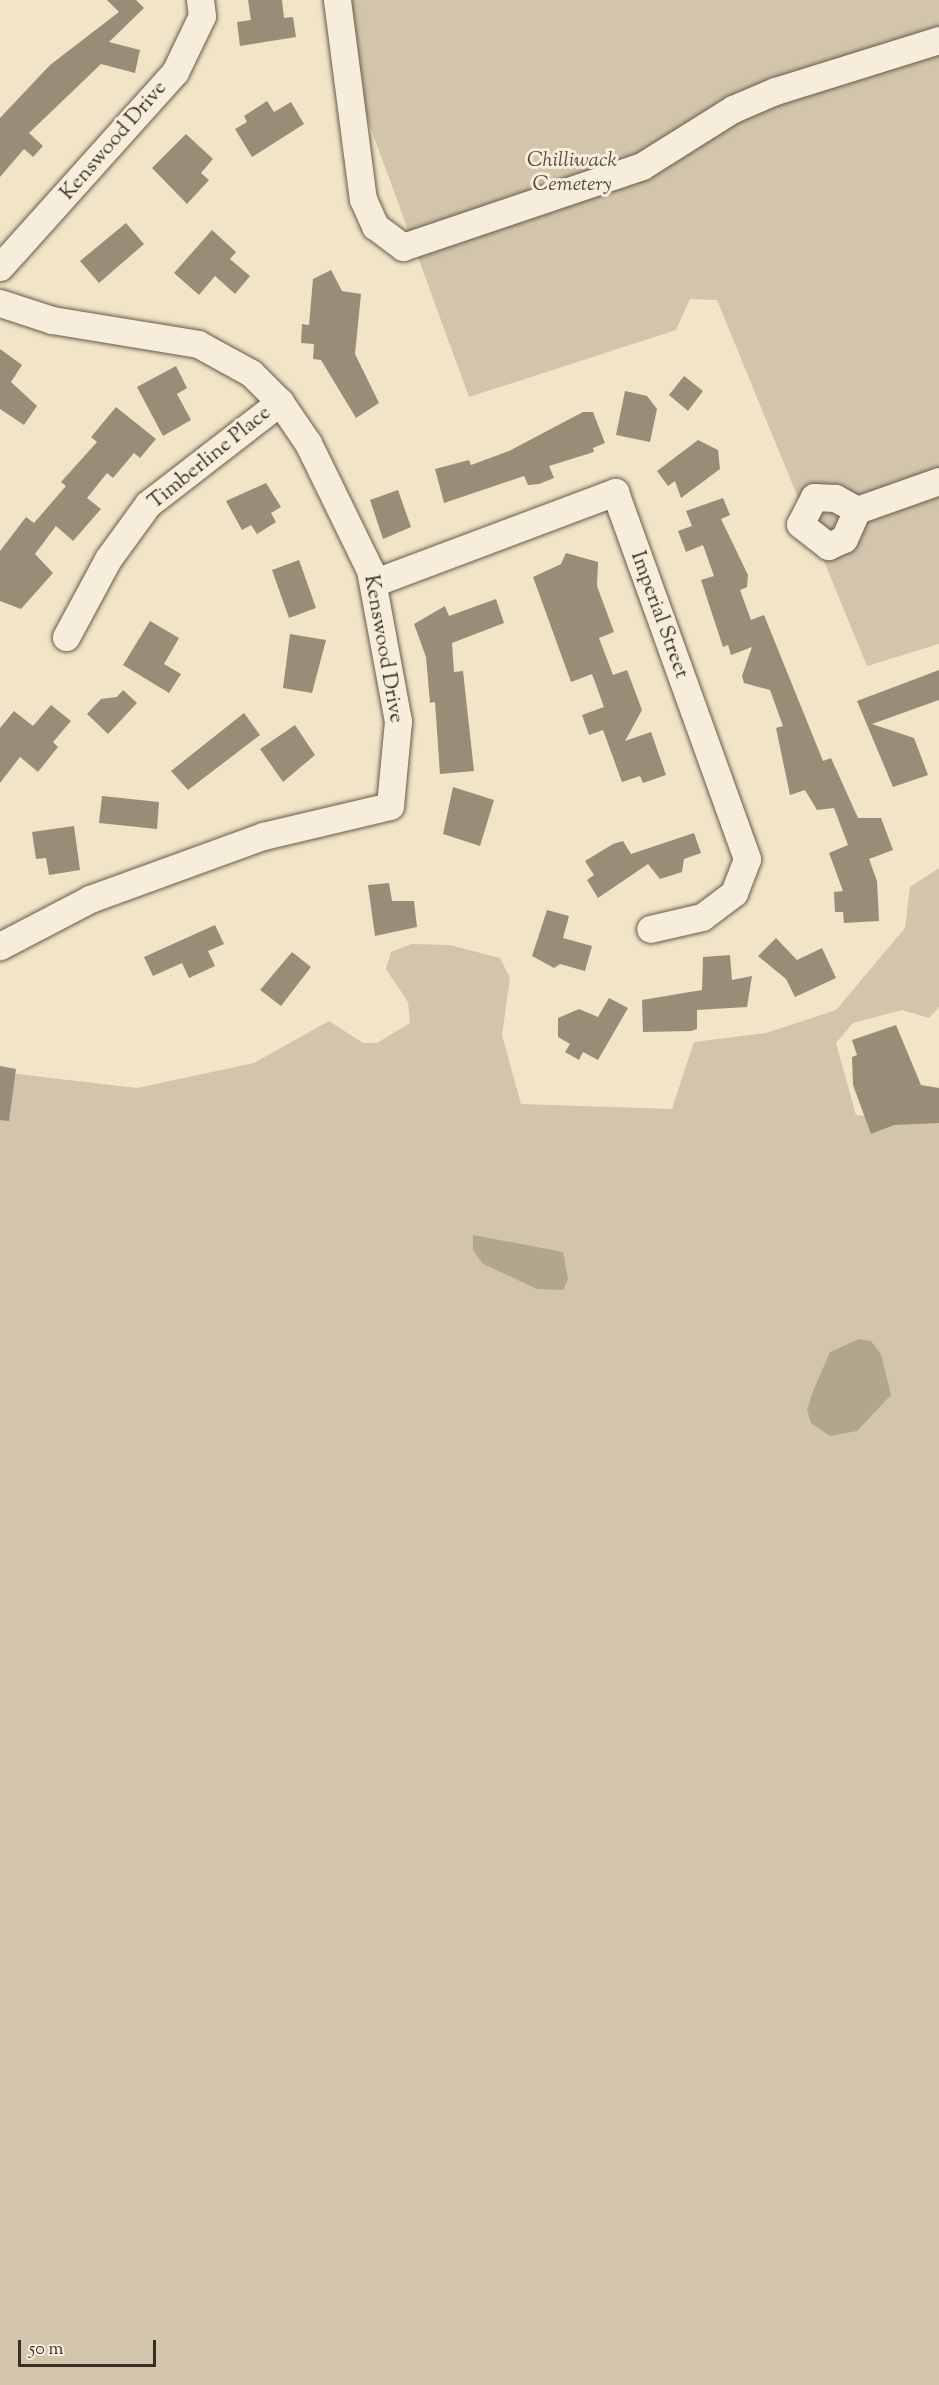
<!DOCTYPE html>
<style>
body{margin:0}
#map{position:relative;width:939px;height:2385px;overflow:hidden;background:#f2e4c7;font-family:"Sorts Mill Goudy",serif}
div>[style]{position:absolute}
.green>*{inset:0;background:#d2c5ab}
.water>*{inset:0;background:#b3a68f}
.building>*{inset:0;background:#998d78}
.roads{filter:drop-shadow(0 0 2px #665c4c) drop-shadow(0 0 2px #665c4c)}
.minor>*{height:27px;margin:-13.5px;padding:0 13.5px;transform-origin:13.5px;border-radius:13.5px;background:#f7eddb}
span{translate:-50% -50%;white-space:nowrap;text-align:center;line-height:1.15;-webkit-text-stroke:6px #f7eddb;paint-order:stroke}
.street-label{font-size:21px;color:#382f23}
.park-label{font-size:21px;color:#574d3e;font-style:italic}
.scale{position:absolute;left:18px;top:2340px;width:138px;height:27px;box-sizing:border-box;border:3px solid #382f23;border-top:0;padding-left:8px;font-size:18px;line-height:21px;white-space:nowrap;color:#382f23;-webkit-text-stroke:4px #f7eddb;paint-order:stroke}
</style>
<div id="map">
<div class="green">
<div style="clip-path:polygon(343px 0,939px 0,939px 644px,867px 666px,717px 300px,690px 299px,676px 330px,469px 397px,343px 52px)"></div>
<div style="clip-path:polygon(939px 868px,939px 1007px,929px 1018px,902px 1010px,853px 1023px,836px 1043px,856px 1115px,939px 1117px,939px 2385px,0 2385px,0 1072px,137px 1088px,254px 1063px,329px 1021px,363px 1043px,377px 1043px,410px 1023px,408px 1002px,386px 969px,391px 952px,412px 944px,450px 945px,500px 958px,510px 978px,502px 1035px,521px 1104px,672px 1109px,694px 1042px,766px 1033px,836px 1010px,905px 928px,910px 887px)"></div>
</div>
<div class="water">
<div style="clip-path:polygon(473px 1235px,563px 1252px,568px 1279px,563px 1290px,537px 1289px,483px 1264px,473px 1250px)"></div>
<div style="clip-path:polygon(859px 1339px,871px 1341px,881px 1354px,891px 1395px,857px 1431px,830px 1436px,811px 1423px,807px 1410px,813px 1391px,830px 1352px)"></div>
</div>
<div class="building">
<div style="clip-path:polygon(107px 0,136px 0,144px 8px,109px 42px,140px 50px,135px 73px,101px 64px,29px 133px,43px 146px,33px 157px,24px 149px,0 177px,0 118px,50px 65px,119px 12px)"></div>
<div style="clip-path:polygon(248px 0,282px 0,284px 18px,293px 17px,296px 37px,240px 46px,237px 22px,251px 20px)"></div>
<div style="clip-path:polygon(267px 101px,274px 112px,291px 102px,304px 124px,252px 157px,235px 129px,247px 122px,244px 116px)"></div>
<div style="clip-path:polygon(186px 134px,213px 159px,201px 173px,209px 180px,187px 204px,152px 168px)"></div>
<div style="clip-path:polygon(126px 223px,144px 244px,99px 283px,80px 261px)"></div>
<div style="clip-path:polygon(212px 230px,236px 252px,230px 259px,250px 276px,235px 294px,215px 276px,199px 295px,174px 273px)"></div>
<div style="clip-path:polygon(331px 270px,342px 291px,361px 294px,355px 354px,379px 403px,356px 418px,321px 360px,313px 359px,314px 344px,301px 343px,302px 324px,309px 325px,313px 279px)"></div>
<div style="clip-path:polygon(0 349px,22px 365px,11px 382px,37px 406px,24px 425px,0 409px)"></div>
<div style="clip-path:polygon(176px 366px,187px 388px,177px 394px,191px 420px,163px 436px,137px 387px)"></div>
<div style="clip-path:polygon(684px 376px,703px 391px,688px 411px,669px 395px)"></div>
<div style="clip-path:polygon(625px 391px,647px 396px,657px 409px,650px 442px,616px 435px)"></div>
<div style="clip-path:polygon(116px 407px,156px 439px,140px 458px,134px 453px,113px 478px,107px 473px,87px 498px,101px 509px,73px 541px,56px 526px,35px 554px,53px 573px,21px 609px,0 601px,0 551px,26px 517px,34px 523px,66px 486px,61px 482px,97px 442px,91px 437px)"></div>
<div style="clip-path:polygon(583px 412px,593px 412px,605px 443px,593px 448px,594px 452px,549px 466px,554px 478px,539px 484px,528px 485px,524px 476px,444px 503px,435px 469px,469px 460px,471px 465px,509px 451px)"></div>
<div style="clip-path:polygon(698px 440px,718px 450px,720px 469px,681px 498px,675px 481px,668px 486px,657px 471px)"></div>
<div style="clip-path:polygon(266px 483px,281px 507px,271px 513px,276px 522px,257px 534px,251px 525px,242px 530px,226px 501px)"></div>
<div style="clip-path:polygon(398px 490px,411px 527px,383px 539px,370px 500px)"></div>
<div style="clip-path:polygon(723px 498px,730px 515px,721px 519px,748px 575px,747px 587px,740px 590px,751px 620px,764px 615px,823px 761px,831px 758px,858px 818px,881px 818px,893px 850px,869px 859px,877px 881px,879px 921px,844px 923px,843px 912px,835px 912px,834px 892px,843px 891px,829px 853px,848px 845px,834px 808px,817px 810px,805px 790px,790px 795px,776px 728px,783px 726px,770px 690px,744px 683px,742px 676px,752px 647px,731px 655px,728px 645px,723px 647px,701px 580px,714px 576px,703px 545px,686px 552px,678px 531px,692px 526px,686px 511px)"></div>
<div style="clip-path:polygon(566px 553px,598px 562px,597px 586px,614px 632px,599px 638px,613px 675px,627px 670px,642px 710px,625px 741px,651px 732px,666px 775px,643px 783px,640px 776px,622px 782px,603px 730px,589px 735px,582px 715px,604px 707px,592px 674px,571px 682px,533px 577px,561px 564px)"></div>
<div style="clip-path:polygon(299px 560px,316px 608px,289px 618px,272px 570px)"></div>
<div style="clip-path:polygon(496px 599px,504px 623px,452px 643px,454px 672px,463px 671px,474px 771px,440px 774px,435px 702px,430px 703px,426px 657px,414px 624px,445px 606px,449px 616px)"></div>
<div style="clip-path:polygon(150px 621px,179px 638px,164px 664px,181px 674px,169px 693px,123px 665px)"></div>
<div style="clip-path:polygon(290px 634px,326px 640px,312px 693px,283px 688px)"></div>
<div style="clip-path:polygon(939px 670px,939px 700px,872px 724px,914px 738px,928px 775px,893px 787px,857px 701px)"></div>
<div style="clip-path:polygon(123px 690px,137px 703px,108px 734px,87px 714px,101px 699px,117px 697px)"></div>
<div style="clip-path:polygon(51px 705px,71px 721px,53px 742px,58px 747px,38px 772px,20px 757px,0 783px,0 728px,14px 711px,33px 726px)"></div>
<div style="clip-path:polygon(244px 713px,260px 735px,188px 790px,171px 771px)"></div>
<div style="clip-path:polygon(295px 725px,315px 755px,283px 782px,260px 749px)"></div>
<div style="clip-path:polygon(453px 787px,494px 800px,480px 846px,443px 834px)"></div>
<div style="clip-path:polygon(102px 796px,159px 802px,157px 829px,99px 823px)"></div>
<div style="clip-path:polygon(74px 826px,80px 870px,49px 875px,46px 858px,36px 859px,32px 832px)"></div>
<div style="clip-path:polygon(694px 833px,701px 853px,684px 859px,682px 872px,660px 879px,648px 864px,598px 898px,587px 880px,594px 875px,585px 861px,613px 844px,623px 841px,631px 854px)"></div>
<div style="clip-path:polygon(389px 883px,392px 901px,414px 901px,417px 927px,375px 936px,368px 885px)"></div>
<div style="clip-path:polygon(547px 910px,569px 916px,563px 938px,592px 946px,585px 971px,560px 964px,554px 968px,532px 956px)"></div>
<div style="clip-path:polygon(215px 925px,224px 944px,208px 951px,215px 966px,189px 978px,182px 963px,153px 976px,144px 957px)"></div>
<div style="clip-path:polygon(776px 938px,797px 960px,822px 948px,836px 978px,795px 997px,786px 979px,758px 956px)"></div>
<div style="clip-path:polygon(292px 952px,311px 967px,281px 1006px,260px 990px)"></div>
<div style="clip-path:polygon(730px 955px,732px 980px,752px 976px,747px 1007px,697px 1010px,697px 1029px,691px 1031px,643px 1032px,642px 1000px,702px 990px,703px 957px)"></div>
<div style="clip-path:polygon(609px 998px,628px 1008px,598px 1060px,583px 1052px,579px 1060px,565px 1052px,570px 1044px,558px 1037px,558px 1018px,579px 1009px,598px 1017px)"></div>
<div style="clip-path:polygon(896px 1025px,921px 1085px,939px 1088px,939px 1123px,894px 1125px,871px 1134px,853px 1085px,852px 1057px,857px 1055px,852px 1040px)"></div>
<div style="clip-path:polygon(0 1066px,16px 1069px,9px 1121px,0 1120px)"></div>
</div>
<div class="roads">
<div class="minor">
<div style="left:337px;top:0;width:201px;rotate:82.6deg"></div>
<div style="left:363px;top:199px;width:30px;rotate:66deg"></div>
<div style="left:375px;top:226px;width:35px;rotate:37deg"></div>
<div style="left:403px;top:247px;width:252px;rotate:-18.7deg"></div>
<div style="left:642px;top:166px;width:107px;rotate:-32.1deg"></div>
<div style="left:733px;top:109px;width:46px;rotate:-23.2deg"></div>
<div style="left:775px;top:91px;width:172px;rotate:-17.3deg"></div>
<div style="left:0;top:267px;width:262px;rotate:-48.1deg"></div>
<div style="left:175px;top:72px;width:62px;rotate:-64.3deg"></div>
<div style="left:202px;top:16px;width:16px;rotate:-97deg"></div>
<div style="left:0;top:303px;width:55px;rotate:18.1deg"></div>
<div style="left:52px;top:320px;width:148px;rotate:9.3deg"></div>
<div style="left:198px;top:344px;width:60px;rotate:28.7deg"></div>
<div style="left:251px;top:373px;width:41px;rotate:45deg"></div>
<div style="left:280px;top:402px;width:50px;rotate:55.7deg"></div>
<div style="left:308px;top:443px;width:141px;rotate:64deg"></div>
<div style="left:370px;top:570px;width:154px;rotate:79.5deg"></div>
<div style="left:398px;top:721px;width:85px;rotate:95.4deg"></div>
<div style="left:390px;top:806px;width:130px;rotate:166.7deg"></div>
<div style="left:263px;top:836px;width:184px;rotate:160deg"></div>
<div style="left:90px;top:899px;width:102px;rotate:152.4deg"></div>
<div style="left:857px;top:510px;width:25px;rotate:-151deg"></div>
<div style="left:835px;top:498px;width:21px;rotate:-177deg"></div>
<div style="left:814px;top:497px;width:30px;rotate:117deg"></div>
<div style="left:800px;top:524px;width:36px;rotate:38deg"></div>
<div style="left:828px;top:546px;width:17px;rotate:-24deg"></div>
<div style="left:844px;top:539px;width:32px;rotate:-66deg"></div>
<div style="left:857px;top:510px;width:87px;rotate:-19.5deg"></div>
<div style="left:373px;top:583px;width:259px;rotate:-20.6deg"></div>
<div style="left:615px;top:492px;width:390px;rotate:70.2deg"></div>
<div style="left:747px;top:859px;width:36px;rotate:111deg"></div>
<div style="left:734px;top:893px;width:40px;rotate:143deg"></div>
<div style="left:702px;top:917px;width:53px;rotate:167deg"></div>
<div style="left:66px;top:637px;width:89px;rotate:-61.7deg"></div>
<div style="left:108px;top:559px;width:68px;rotate:-54deg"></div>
<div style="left:148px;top:504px;width:167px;rotate:-37.7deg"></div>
</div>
</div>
<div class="street-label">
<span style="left:114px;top:141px;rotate:-49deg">Kenswood Drive</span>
<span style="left:210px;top:458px;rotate:-39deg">Timberline Place</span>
<span style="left:659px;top:615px;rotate:70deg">Imperial Street</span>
<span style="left:383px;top:649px;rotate:80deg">Kenswood Drive</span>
</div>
<div class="park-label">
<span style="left:572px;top:173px">Chilliwack<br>Cemetery</span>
</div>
<div class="scale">50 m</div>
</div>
